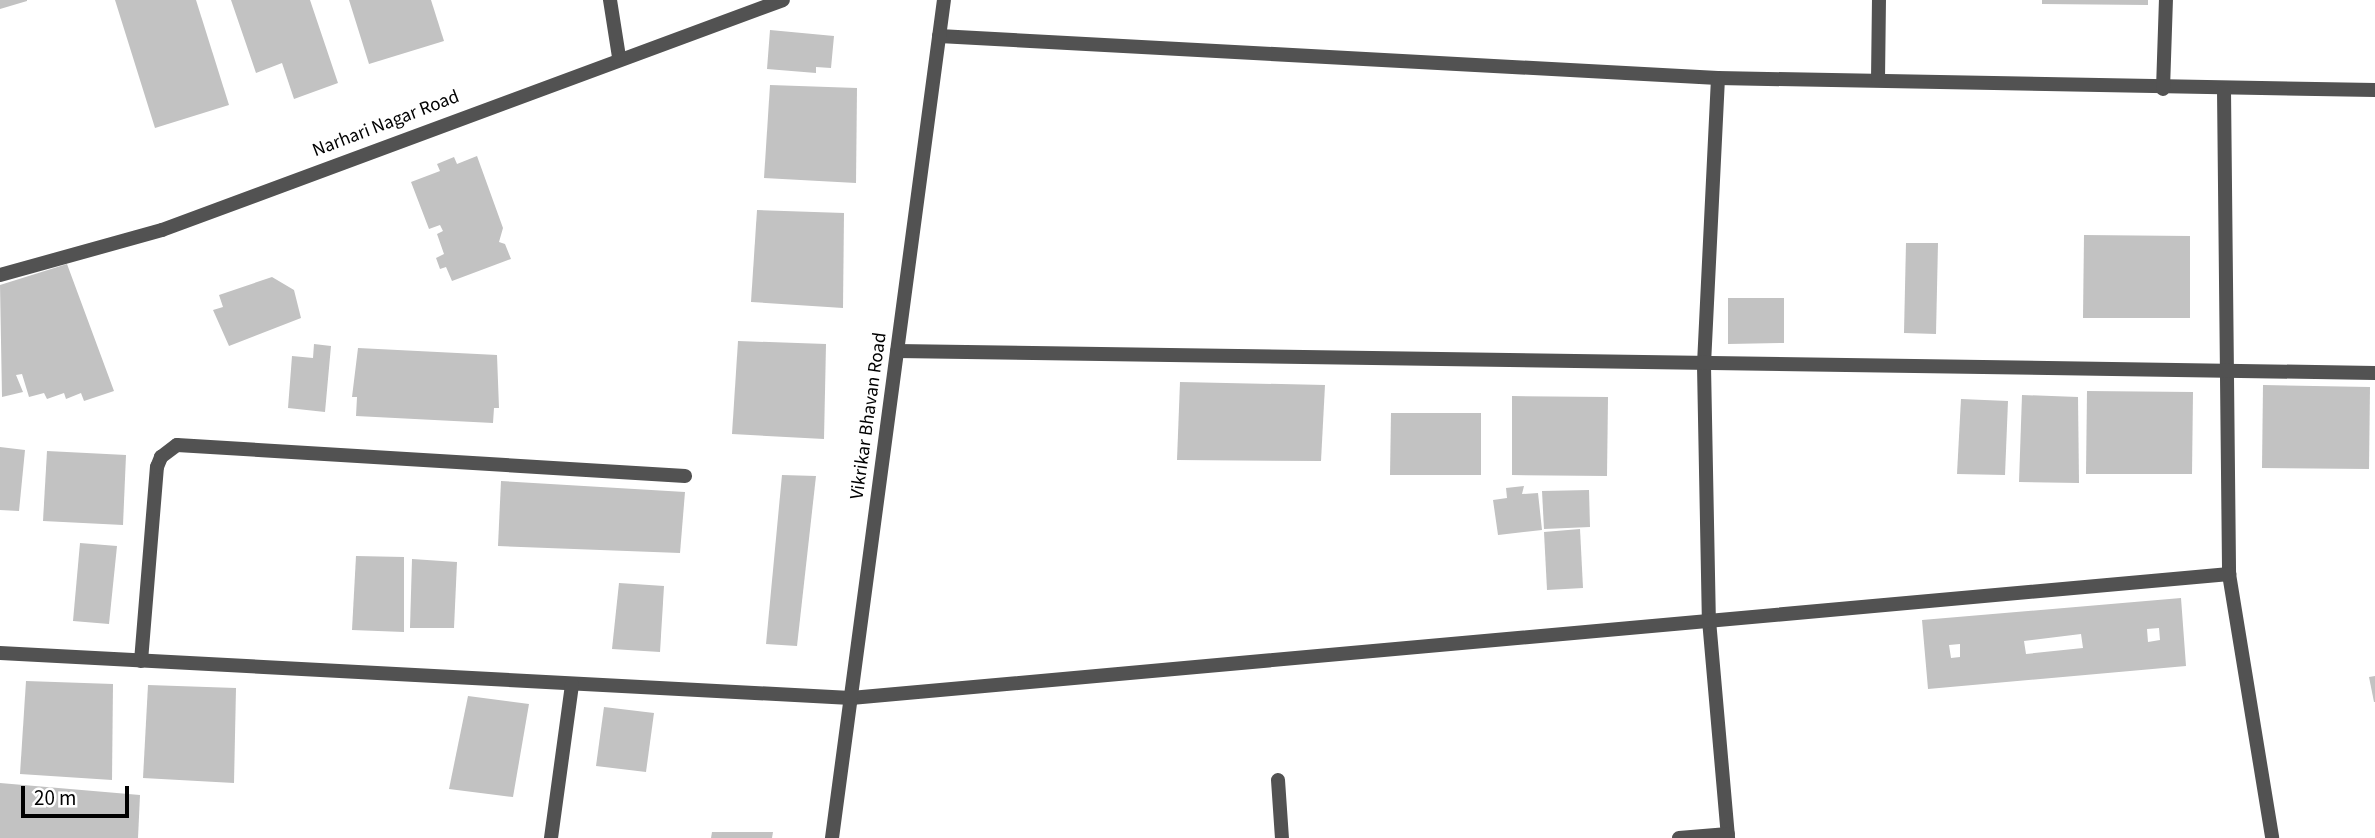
<!DOCTYPE html>
<style>
body{margin:0}
#map{position:relative;width:2375px;height:838px;overflow:hidden;background:#fff;font-family:"Source Sans 3",sans-serif}
div>[style]{position:absolute}
.building>*{inset:0;background:#c2c2c2}
.minor>*{height:14px;margin:-7px;padding:0 7px;transform-origin:7px;border-radius:7px;background:#525252}
.tertiary>*{height:14px;margin:-7px;padding:0 7px;transform-origin:7px;border-radius:7px;background:#525252}
span{translate:-50% -50%;white-space:nowrap;text-align:center;line-height:1.15;-webkit-text-stroke:5px #fff;paint-order:stroke}
.street-label{font-size:19px;color:#000}
.scale{position:absolute;left:21px;top:786px;width:108px;height:32px;box-sizing:border-box;border:4px solid #000;border-top:0;padding-left:9px;font-size:21px;line-height:24px;white-space:nowrap;color:#000;-webkit-text-stroke:5px #fff;paint-order:stroke}
</style>
<div id="map">
<div class="building">
<div style="clip-path:polygon(0 0,27px 0,27px 1px,0 9px)"></div>
<div style="clip-path:polygon(115px 0,196px 0,229px 105px,155px 128px)"></div>
<div style="clip-path:polygon(231px 0,310px 0,338px 83px,294px 99px,282px 63px,256px 73px)"></div>
<div style="clip-path:polygon(349px 0,431px 0,444px 41px,369px 64px)"></div>
<div style="clip-path:polygon(2042px 0,2148px 0,2148px 5px,2042px 4px)"></div>
<div style="clip-path:polygon(770px 30px,834px 36px,831px 68px,816px 67px,816px 73px,767px 69px)"></div>
<div style="clip-path:polygon(770px 85px,857px 88px,856px 183px,764px 178px)"></div>
<div style="clip-path:polygon(477px 156px,503px 228px,499px 242px,505px 244px,511px 259px,452px 281px,446px 267px,440px 269px,436px 258px,444px 254px,437px 234px,443px 231px,440px 225px,429px 229px,411px 182px,440px 171px,437px 164px,454px 157px,457px 164px)"></div>
<div style="clip-path:polygon(757px 210px,844px 213px,843px 308px,751px 302px)"></div>
<div style="clip-path:polygon(2084px 235px,2190px 236px,2190px 318px,2083px 318px)"></div>
<div style="clip-path:polygon(1906px 243px,1938px 243px,1936px 334px,1904px 333px)"></div>
<div style="clip-path:polygon(67px 264px,114px 391px,84px 401px,81px 393px,66px 399px,64px 393px,47px 399px,44px 393px,29px 397px,22px 374px,16px 375px,23px 392px,2px 397px,0 285px)"></div>
<div style="clip-path:polygon(272px 277px,294px 290px,301px 318px,229px 346px,213px 310px,223px 307px,219px 295px)"></div>
<div style="clip-path:polygon(1728px 298px,1784px 298px,1784px 343px,1728px 344px)"></div>
<div style="clip-path:polygon(738px 341px,826px 344px,824px 439px,732px 434px)"></div>
<div style="clip-path:polygon(314px 344px,331px 346px,325px 412px,288px 408px,292px 356px,313px 358px)"></div>
<div style="clip-path:polygon(358px 348px,497px 355px,499px 408px,494px 408px,493px 423px,356px 416px,357px 397px,352px 397px)"></div>
<div style="clip-path:polygon(1180px 382px,1325px 385px,1321px 461px,1177px 460px)"></div>
<div style="clip-path:polygon(2263px 385px,2370px 387px,2369px 469px,2262px 468px)"></div>
<div style="clip-path:polygon(2087px 391px,2193px 392px,2192px 474px,2086px 474px)"></div>
<div style="clip-path:polygon(2022px 395px,2078px 397px,2079px 483px,2019px 482px)"></div>
<div style="clip-path:polygon(1512px 396px,1608px 397px,1607px 476px,1512px 475px)"></div>
<div style="clip-path:polygon(1961px 399px,2008px 401px,2005px 475px,1957px 474px)"></div>
<div style="clip-path:polygon(1391px 413px,1481px 413px,1481px 475px,1390px 475px)"></div>
<div style="clip-path:polygon(0 447px,25px 450px,19px 511px,0 510px)"></div>
<div style="clip-path:polygon(47px 451px,126px 455px,123px 525px,43px 521px)"></div>
<div style="clip-path:polygon(782px 475px,816px 476px,797px 646px,766px 644px)"></div>
<div style="clip-path:polygon(501px 481px,685px 492px,680px 553px,498px 546px)"></div>
<div style="clip-path:polygon(1524px 486px,1522px 494px,1538px 493px,1542px 530px,1498px 535px,1493px 500px,1507px 498px,1506px 488px)"></div>
<div style="clip-path:polygon(1589px 490px,1590px 527px,1544px 529px,1542px 491px)"></div>
<div style="clip-path:polygon(1580px 529px,1583px 588px,1547px 590px,1544px 532px)"></div>
<div style="clip-path:polygon(80px 543px,117px 546px,109px 624px,73px 621px)"></div>
<div style="clip-path:polygon(356px 556px,404px 557px,404px 632px,352px 630px)"></div>
<div style="clip-path:polygon(412px 559px,457px 562px,454px 628px,410px 628px)"></div>
<div style="clip-path:polygon(619px 583px,664px 586px,660px 652px,612px 649px)"></div>
<div style="clip-path:polygon(evenodd,2181px 598px,2186px 666px,1928px 689px,1922px 620px,2181px 598px,2159px 628px,2160px 640px,2148px 642px,2147px 629px,2159px 628px,2181px 598px,2081px 634px,2083px 648px,2026px 654px,2024px 641px,2081px 634px,2181px 598px,1960px 644px,1960px 657px,1951px 658px,1949px 645px,1960px 644px)"></div>
<div style="clip-path:polygon(2375px 676px,2375px 702px,2374px 702px,2369px 677px)"></div>
<div style="clip-path:polygon(26px 681px,113px 684px,112px 780px,20px 774px)"></div>
<div style="clip-path:polygon(148px 685px,236px 688px,234px 783px,143px 778px)"></div>
<div style="clip-path:polygon(468px 696px,529px 704px,513px 797px,449px 789px)"></div>
<div style="clip-path:polygon(604px 707px,654px 713px,646px 772px,596px 766px)"></div>
<div style="clip-path:polygon(0 783px,140px 795px,138px 838px,0 838px)"></div>
<div style="clip-path:polygon(712px 832px,773px 832px,772px 838px,711px 838px)"></div>
</div>
<div class="minor">
<div style="left:610px;top:0;width:58px;rotate:81deg"></div>
<div style="left:939px;top:36px;width:780px;rotate:3.09deg"></div>
<div style="left:1718px;top:78px;width:657px;rotate:1.05deg"></div>
<div style="left:1718px;top:78px;width:288px;rotate:92.8deg"></div>
<div style="left:1704px;top:366px;width:254px;rotate:88.9deg"></div>
<div style="left:1709px;top:620px;width:219px;rotate:85deg"></div>
<div style="left:1878px;top:80px;width:80px;rotate:-89.3deg"></div>
<div style="left:2163px;top:89px;width:89px;rotate:-88.1deg"></div>
<div style="left:2224px;top:90px;width:484px;rotate:89.4deg"></div>
<div style="left:2229px;top:574px;width:267px;rotate:80.7deg"></div>
<div style="left:897px;top:351px;width:1478px;rotate:0.85deg"></div>
<div style="left:0;top:653px;width:852px;rotate:3.03deg"></div>
<div style="left:851px;top:698px;width:1384px;rotate:-5.14deg"></div>
<div style="left:141px;top:661px;width:195px;rotate:-85.3deg"></div>
<div style="left:157px;top:467px;width:11px;rotate:-68deg"></div>
<div style="left:161px;top:457px;width:20px;rotate:-37deg"></div>
<div style="left:177px;top:445px;width:509px;rotate:3.49deg"></div>
<div style="left:1278px;top:780px;width:58px;rotate:86.1deg"></div>
<div style="left:551px;top:838px;width:155px;rotate:-82.2deg"></div>
<div style="left:832px;top:838px;width:845px;rotate:-82.39deg"></div>
<div style="left:1679px;top:838px;width:49px;rotate:-4.7deg"></div>
</div>
<div class="tertiary">
<div style="left:0;top:275px;width:168px;rotate:-15.5deg"></div>
<div style="left:162px;top:230px;width:662px;rotate:-20.32deg"></div>
</div>
<div class="street-label">
<span style="left:386px;top:124px;rotate:-21deg">Narhari Nagar Road</span>
<span style="left:869px;top:416px;rotate:-82deg">Vikrikar Bhavan Road</span>
</div>
<div class="scale">20 m</div>
</div>
